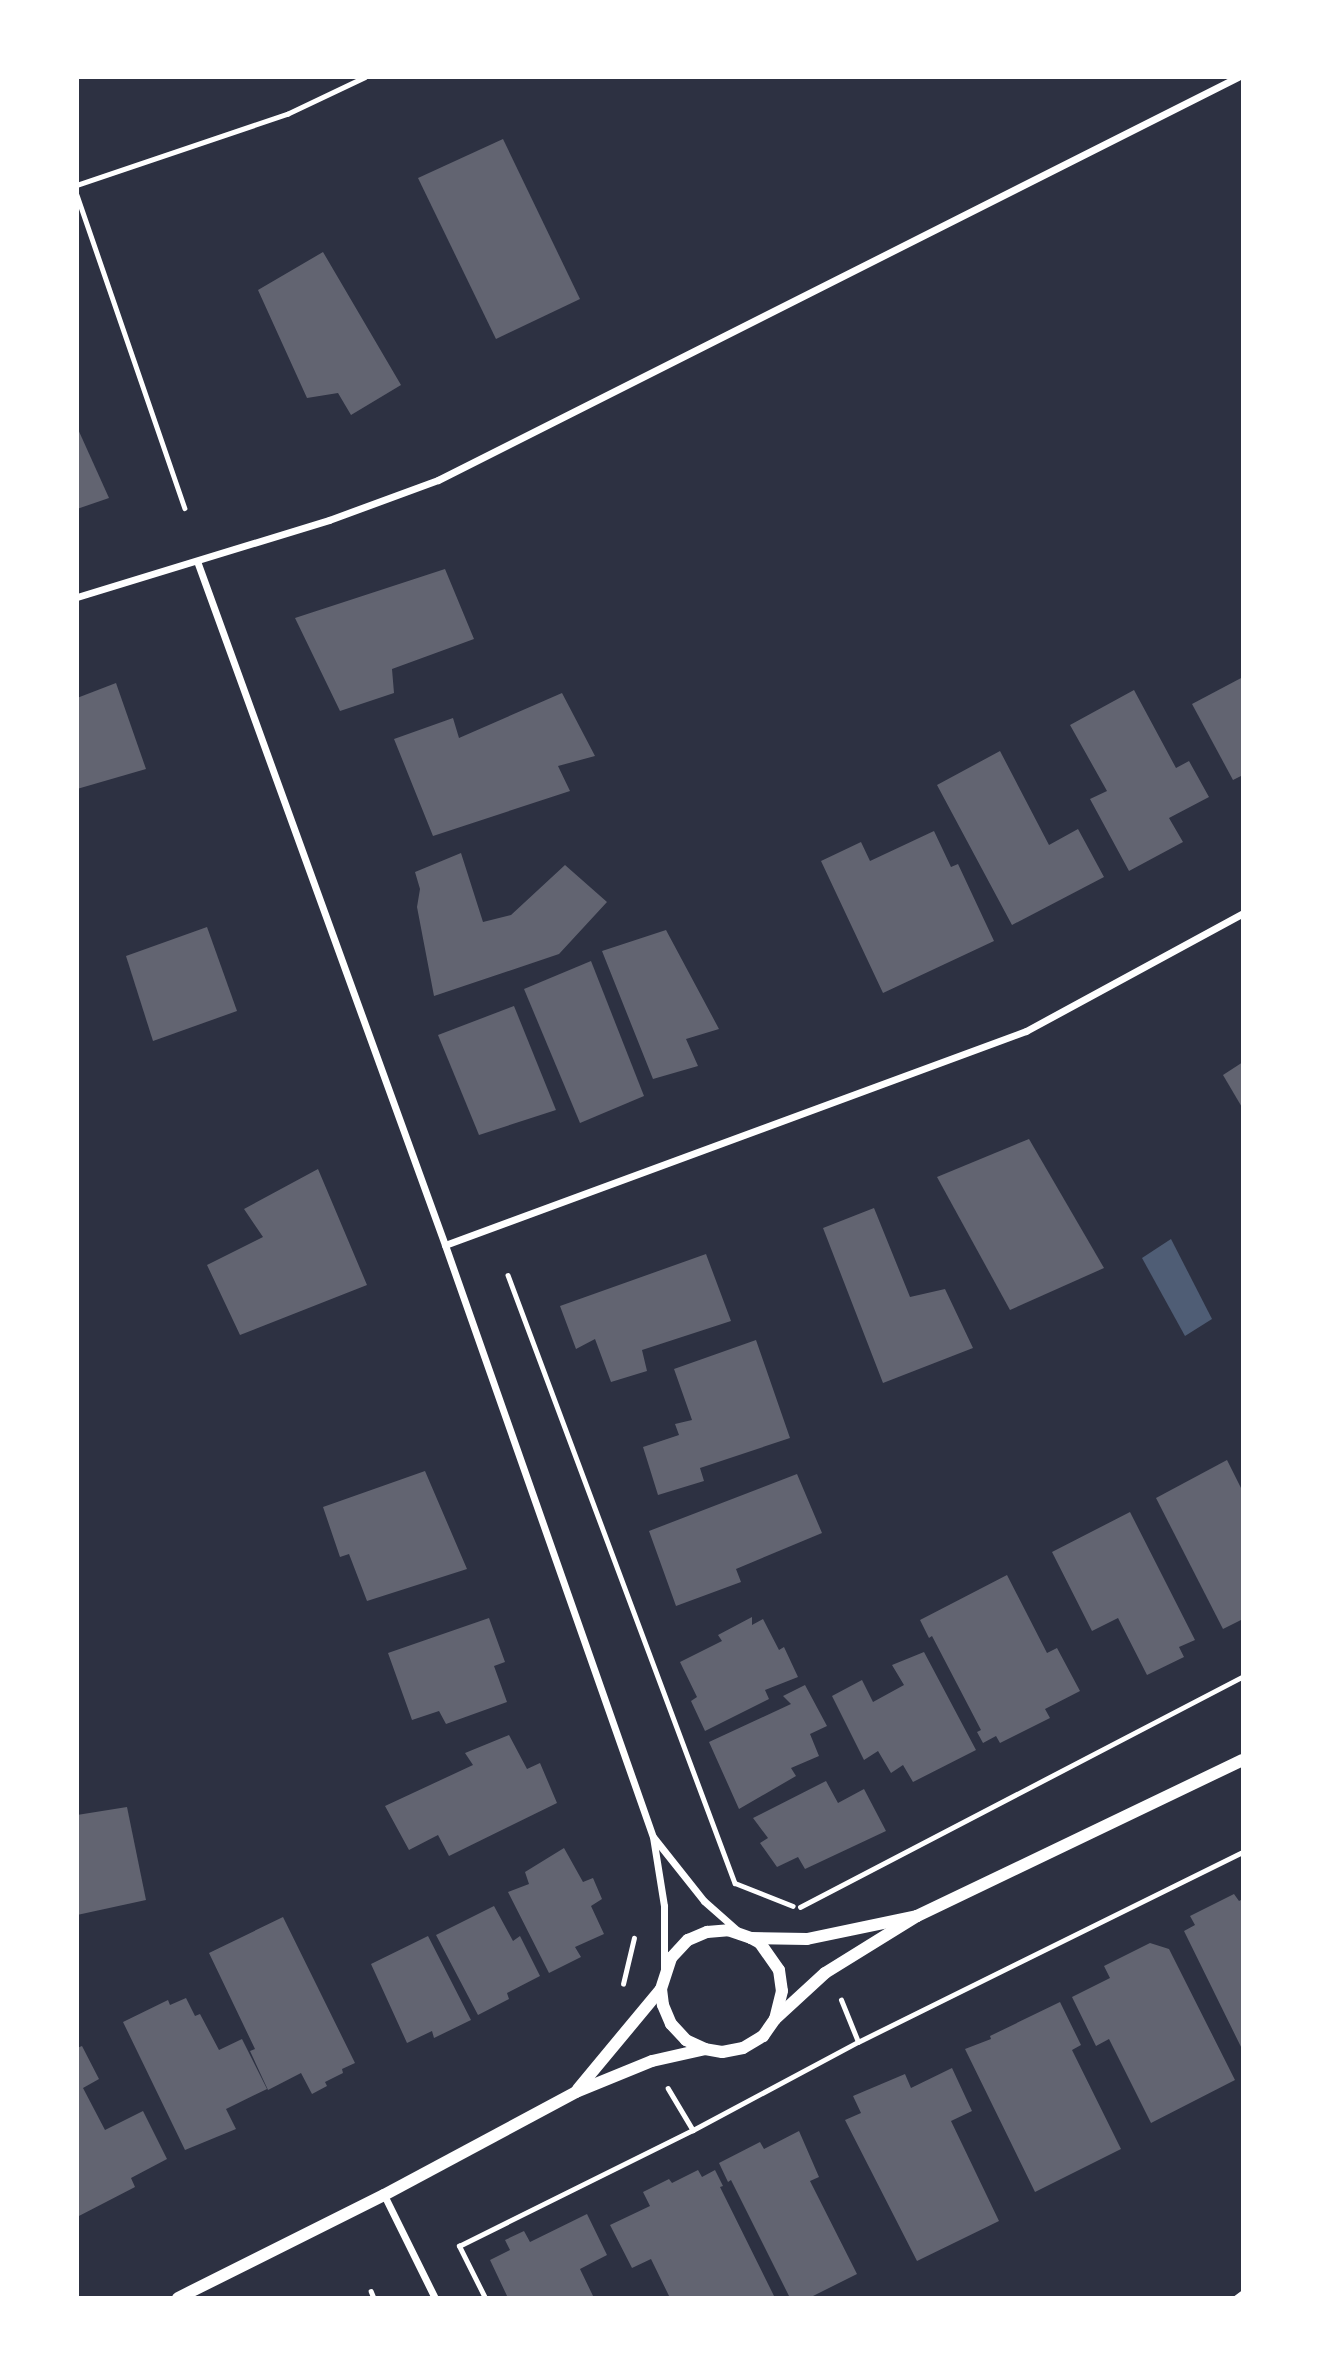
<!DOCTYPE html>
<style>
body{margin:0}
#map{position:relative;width:1320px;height:2375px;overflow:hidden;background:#2d3142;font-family:Raleway,sans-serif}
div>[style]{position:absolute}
.water>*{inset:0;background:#4f5d75}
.building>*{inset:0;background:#626471}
.path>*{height:4.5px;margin:-2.25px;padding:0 2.25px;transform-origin:2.25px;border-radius:2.25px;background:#fff}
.minor>*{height:7px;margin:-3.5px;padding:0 3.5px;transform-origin:3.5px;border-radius:3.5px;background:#fff}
.tertiary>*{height:12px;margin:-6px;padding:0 6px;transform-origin:6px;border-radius:6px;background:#fff}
span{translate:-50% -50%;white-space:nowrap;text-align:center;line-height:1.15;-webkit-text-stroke:7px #fff;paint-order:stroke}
.frame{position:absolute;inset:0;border:79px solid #fff;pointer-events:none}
</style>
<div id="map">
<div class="water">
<div style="clip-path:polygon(1171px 1239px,1212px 1319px,1185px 1336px,1142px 1258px)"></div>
</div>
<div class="building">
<div style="clip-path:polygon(503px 139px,580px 299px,496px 339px,418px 178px)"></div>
<div style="clip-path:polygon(323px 252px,401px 385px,351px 415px,338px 393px,307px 398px,258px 290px)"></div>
<div style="clip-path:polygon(77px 427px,109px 498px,77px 509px)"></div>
<div style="clip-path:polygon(445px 569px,474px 639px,392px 669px,394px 693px,340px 711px,295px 618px)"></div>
<div style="clip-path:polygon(1243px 677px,1243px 775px,1233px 780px,1192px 704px)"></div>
<div style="clip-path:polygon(116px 683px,146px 769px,77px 789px,77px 698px)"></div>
<div style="clip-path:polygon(1134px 690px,1176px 768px,1189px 761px,1209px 797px,1169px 818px,1183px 842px,1129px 871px,1090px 799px,1107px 791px,1070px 725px)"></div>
<div style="clip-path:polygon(562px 693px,595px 756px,558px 766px,570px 791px,433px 836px,394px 739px,453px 718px,459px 738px)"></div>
<div style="clip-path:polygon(1000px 751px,1049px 845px,1078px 829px,1104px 877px,1012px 925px,937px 785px)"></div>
<div style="clip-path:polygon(934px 831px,951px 867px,958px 864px,994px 941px,883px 993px,821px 861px,861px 842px,870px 861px)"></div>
<div style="clip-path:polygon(461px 853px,483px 922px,511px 915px,565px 865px,607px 902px,559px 954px,434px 996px,417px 907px,420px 889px,415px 872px)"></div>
<div style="clip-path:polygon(207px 927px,237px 1011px,153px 1041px,126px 956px)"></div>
<div style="clip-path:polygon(666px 930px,719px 1029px,686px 1039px,698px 1066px,653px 1079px,602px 951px)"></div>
<div style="clip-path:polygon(591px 961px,644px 1096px,580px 1123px,524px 989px)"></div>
<div style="clip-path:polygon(514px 1006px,556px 1110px,479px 1135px,438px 1035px)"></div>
<div style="clip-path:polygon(1243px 1062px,1243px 1109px,1223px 1075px)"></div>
<div style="clip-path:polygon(1029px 1139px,1104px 1268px,1010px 1310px,937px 1177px)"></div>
<div style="clip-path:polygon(318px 1169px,367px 1285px,240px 1335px,207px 1265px,263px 1237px,244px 1209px)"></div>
<div style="clip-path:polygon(874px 1208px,910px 1297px,945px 1289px,973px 1348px,883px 1383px,823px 1228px)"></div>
<div style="clip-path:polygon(706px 1254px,731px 1321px,642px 1350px,647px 1371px,611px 1382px,595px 1339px,576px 1349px,560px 1306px)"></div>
<div style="clip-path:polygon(756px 1340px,790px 1438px,700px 1468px,704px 1481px,658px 1495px,643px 1447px,679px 1435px,675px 1424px,692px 1420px,674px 1369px)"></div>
<div style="clip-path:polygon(1227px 1460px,1243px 1492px,1243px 1619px,1223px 1629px,1156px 1498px)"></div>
<div style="clip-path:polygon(425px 1471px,467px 1569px,367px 1601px,349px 1554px,340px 1557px,323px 1507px)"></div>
<div style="clip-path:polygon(797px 1474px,822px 1533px,736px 1569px,741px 1582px,676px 1606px,649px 1531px)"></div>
<div style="clip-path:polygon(1130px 1512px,1195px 1640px,1179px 1647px,1184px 1657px,1147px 1675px,1118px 1618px,1092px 1631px,1052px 1552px)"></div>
<div style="clip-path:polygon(1007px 1575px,1047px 1653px,1057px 1648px,1080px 1691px,1045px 1709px,1050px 1718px,1000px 1743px,996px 1736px,983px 1743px,977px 1732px,981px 1730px,932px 1636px,929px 1638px,920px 1620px)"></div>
<div style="clip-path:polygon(752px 1617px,752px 1625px,763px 1619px,779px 1650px,784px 1647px,798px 1677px,765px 1690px,769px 1699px,705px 1731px,691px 1701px,697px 1697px,680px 1662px,722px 1641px,718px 1635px)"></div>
<div style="clip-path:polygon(489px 1618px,505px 1662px,494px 1666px,507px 1702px,446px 1724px,439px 1711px,412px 1720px,388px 1653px)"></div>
<div style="clip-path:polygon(924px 1652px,976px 1750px,913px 1782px,903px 1765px,891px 1773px,878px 1751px,864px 1760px,832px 1696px,862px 1680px,873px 1702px,904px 1685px,892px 1665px)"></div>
<div style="clip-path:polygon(805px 1685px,827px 1726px,810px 1734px,819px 1756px,791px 1768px,796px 1776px,739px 1809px,709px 1742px,791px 1704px,783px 1696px)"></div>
<div style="clip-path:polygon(509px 1735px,527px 1769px,540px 1763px,557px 1803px,449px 1856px,438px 1835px,409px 1850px,385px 1806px,473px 1765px,465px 1753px)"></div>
<div style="clip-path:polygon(826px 1781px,838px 1803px,864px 1789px,886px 1831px,805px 1869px,798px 1857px,777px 1867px,760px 1843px,768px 1838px,753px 1818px)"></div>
<div style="clip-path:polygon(127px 1807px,146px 1900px,77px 1915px,77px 1815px)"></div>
<div style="clip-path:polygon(564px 1848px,583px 1882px,593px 1878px,602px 1899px,591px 1906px,604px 1934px,575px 1947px,581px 1957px,549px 1973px,508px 1892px,529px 1884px,525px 1872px)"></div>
<div style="clip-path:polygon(1234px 1894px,1239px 1901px,1243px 1899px,1243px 2051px,1184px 1931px,1195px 1925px,1190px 1916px)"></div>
<div style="clip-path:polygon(494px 1906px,513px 1941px,520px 1936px,540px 1976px,507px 1993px,509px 1999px,478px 2015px,436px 1935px)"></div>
<div style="clip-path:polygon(283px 1917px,355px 2063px,342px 2069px,343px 2073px,325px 2082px,327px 2086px,312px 2094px,301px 2073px,268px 2090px,250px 2051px,255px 2049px,209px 1953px)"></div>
<div style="clip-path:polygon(428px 1936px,471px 2020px,434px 2038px,432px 2031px,407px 2043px,371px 1964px)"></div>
<div style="clip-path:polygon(1150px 1943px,1169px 1949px,1235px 2080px,1151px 2123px,1109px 2039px,1096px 2046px,1072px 1997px,1110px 1978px,1104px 1966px)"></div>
<div style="clip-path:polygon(186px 1998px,195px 2016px,200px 2014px,219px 2050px,242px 2039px,267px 2089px,226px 2109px,236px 2129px,185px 2150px,123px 2022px,168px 2000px,170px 2005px)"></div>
<div style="clip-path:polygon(1060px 2002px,1081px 2045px,1072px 2050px,1121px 2149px,1035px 2192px,965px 2049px,991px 2039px,990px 2036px)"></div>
<div style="clip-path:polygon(82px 2046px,99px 2079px,83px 2088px,105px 2130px,143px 2111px,167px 2159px,131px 2178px,135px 2187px,77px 2217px,77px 2048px)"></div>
<div style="clip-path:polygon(952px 2068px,972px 2111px,951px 2121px,999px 2221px,917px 2261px,845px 2120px,861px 2113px,853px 2096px,905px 2074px,911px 2088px)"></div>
<div style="clip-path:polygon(799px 2131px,819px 2177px,810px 2181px,857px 2274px,809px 2298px,790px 2298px,731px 2180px,728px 2182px,719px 2163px,760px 2142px,764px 2149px)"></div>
<div style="clip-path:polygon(698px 2170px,702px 2177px,715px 2170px,723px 2186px,720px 2187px,775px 2298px,670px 2298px,651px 2259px,632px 2268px,610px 2225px,650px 2206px,643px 2192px,669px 2179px,672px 2183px)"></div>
<div style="clip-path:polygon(587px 2214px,607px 2255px,580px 2269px,594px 2298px,508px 2298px,490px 2260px,510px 2250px,505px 2240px,524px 2231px,530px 2242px)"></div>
</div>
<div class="path">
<div style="left:77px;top:185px;width:222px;rotate:-18.7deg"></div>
<div style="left:287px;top:114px;width:86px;rotate:-25.4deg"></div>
<div style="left:77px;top:195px;width:331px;rotate:71deg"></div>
<div style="left:508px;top:1275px;width:649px;rotate:69.53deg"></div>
<div style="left:735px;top:1883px;width:62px;rotate:21.6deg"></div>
<div style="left:800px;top:1907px;width:500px;rotate:-27.5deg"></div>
<div style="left:623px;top:1984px;width:47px;rotate:-76.6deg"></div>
<div style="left:858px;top:2042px;width:429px;rotate:-26.3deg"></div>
<div style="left:668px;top:2088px;width:49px;rotate:59.2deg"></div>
<div style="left:693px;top:2130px;width:187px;rotate:-28.1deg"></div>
<div style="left:858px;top:2042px;width:45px;rotate:-112deg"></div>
<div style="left:371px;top:2291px;width:8px;rotate:67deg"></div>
<div style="left:485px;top:2298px;width:58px;rotate:-116.6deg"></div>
<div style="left:459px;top:2246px;width:261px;rotate:-26.4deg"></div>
<div style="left:1235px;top:2298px;width:10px;rotate:-37deg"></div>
</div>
<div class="minor">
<div style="left:197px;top:561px;width:728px;rotate:70.07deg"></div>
<div style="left:445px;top:1245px;width:627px;rotate:70.64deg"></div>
<div style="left:653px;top:1837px;width:70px;rotate:80.9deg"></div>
<div style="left:664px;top:1906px;width:62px;rotate:90deg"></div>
<div style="left:77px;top:597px;width:264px;rotate:-17deg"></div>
<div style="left:329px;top:520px;width:116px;rotate:-20.2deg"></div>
<div style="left:438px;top:480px;width:896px;rotate:-26.74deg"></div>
<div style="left:445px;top:1245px;width:619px;rotate:-20.22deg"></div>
<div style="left:1026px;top:1031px;width:247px;rotate:-28.5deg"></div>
<div style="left:654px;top:1838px;width:80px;rotate:51.6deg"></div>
<div style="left:704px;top:1901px;width:44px;rotate:41.3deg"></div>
<div style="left:384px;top:2195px;width:115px;rotate:63.7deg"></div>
</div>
<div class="tertiary">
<div style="left:751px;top:1938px;width:10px;rotate:29deg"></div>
<div style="left:760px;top:1943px;width:33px;rotate:55deg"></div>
<div style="left:779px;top:1970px;width:21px;rotate:82deg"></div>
<div style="left:782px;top:1991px;width:29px;rotate:104deg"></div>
<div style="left:775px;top:2019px;width:21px;rotate:125deg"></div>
<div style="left:763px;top:2036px;width:23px;rotate:149deg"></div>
<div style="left:743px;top:2048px;width:21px;rotate:169deg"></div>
<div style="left:722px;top:2052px;width:17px;rotate:-170deg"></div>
<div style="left:705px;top:2049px;width:21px;rotate:-155deg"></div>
<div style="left:686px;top:2040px;width:22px;rotate:-133deg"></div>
<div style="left:671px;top:2024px;width:21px;rotate:-113deg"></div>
<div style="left:663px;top:2005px;width:16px;rotate:-97deg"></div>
<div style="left:661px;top:1989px;width:33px;rotate:-72deg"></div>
<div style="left:671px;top:1958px;width:25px;rotate:-47deg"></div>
<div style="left:688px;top:1940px;width:21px;rotate:-23deg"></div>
<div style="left:707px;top:1932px;width:21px;rotate:-5deg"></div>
<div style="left:728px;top:1930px;width:24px;rotate:19deg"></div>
<div style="left:751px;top:1938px;width:56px;rotate:1deg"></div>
<div style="left:807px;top:1939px;width:112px;rotate:-11.8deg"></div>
<div style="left:775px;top:2019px;width:68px;rotate:-42.6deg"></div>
<div style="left:825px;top:1973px;width:108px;rotate:-31.8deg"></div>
<div style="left:917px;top:1916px;width:361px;rotate:-25.6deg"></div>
<div style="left:578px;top:2089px;width:130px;rotate:-50.3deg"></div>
<div style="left:178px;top:2298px;width:230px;rotate:-26.6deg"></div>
<div style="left:384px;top:2195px;width:218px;rotate:-28.2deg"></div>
<div style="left:576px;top:2092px;width:82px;rotate:-22.2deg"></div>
<div style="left:652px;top:2061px;width:54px;rotate:-12.8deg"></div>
</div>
<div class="frame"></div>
</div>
